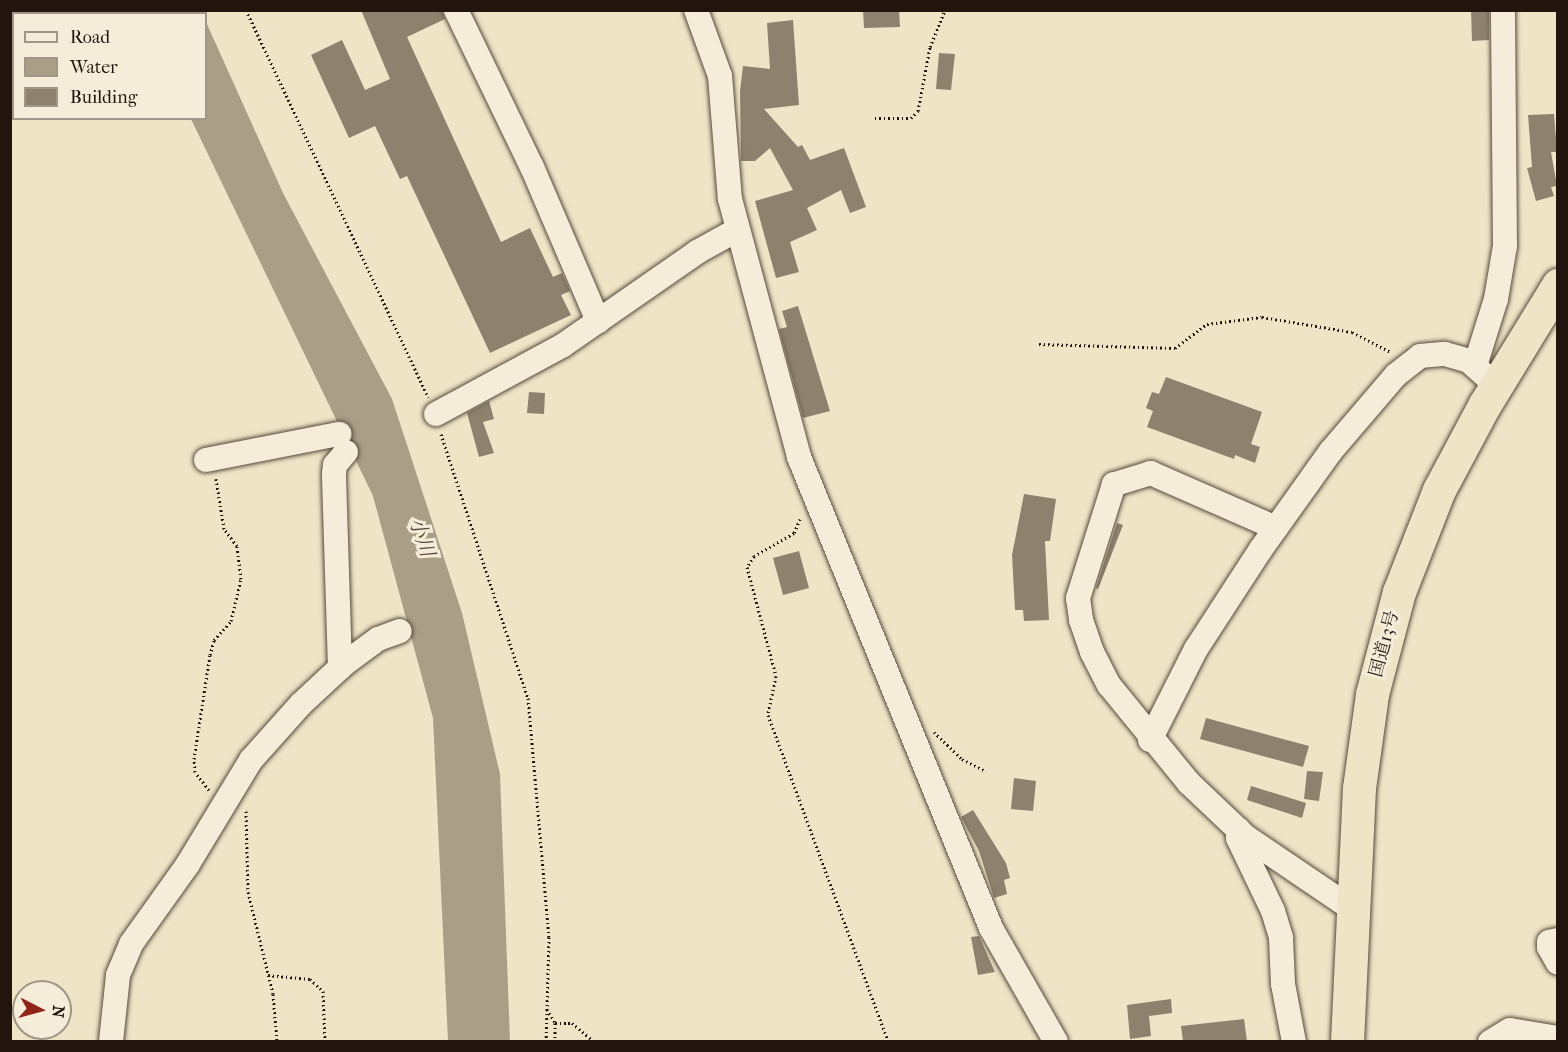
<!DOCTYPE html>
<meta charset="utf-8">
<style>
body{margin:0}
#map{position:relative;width:1568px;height:1052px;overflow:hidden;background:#f0e4c6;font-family:"IM FELL French Canon","Noto Serif JP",serif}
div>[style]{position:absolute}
.water>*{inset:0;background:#aa9e87}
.building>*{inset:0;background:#8e816e}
.path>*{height:3px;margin-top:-1.5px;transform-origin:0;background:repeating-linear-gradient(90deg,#23150e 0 1.5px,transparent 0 4.5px)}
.roads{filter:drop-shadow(0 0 2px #56493c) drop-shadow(0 0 2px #56493c)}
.minor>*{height:24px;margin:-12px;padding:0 12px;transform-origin:12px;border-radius:12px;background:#f5edda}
.highway>*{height:33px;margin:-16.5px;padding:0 16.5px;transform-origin:16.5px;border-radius:16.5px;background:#f0e4c6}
span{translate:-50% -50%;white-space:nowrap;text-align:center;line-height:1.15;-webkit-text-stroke:6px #f5edda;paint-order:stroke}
.street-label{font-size:18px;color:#23150e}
.water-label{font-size:20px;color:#594c3e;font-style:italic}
.frame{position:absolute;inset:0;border:12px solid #23150e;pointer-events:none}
.legend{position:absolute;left:12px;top:12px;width:195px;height:108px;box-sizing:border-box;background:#f5edda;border:2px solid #a19788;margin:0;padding:8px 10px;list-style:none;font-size:18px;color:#23150e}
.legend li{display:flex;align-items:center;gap:12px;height:30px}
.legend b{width:30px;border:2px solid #a19788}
.north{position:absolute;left:12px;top:980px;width:60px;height:60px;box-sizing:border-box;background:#f5edda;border:2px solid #a19788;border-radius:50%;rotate:96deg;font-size:16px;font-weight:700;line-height:24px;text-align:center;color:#23150e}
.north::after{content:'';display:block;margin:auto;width:21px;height:27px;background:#8f2418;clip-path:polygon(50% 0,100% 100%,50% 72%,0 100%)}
</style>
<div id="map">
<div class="water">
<div style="clip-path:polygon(140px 11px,200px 11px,202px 13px,142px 14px)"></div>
<div style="clip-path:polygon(206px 22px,283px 193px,392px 399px,462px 613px,500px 774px,510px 1041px,448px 1041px,433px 718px,373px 496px,191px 119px,206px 118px)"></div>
</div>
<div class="building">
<div style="clip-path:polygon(361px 10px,442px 10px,445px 19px,407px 37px,501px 242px,530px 228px,553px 277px,562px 273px,570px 291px,561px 295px,571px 315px,490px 353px,407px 176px,400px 179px,375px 126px,349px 138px,311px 55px,342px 40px,365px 90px,390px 79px)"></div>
<div style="clip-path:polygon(863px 10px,899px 10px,900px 27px,864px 28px)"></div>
<div style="clip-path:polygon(1471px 10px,1489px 10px,1489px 40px,1472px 41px)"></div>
<div style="clip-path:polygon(793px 20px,799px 105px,764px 109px,798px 147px,802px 145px,810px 160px,844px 148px,866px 207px,850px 213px,841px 190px,807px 208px,817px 230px,790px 242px,799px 272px,776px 278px,755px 201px,793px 190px,770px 148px,755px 161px,741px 161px,740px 91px,743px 66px,770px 69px,767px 23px)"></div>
<div style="clip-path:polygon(939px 53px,955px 54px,951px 90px,936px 89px)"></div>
<div style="clip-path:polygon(1554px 114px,1557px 152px,1551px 152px,1557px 186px,1551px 187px,1554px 196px,1536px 201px,1527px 168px,1532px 167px,1528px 115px)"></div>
<div style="clip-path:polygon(798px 306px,830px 411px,803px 418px,779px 329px,787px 327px,782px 311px)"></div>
<div style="clip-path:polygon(1166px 377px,1262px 412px,1251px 444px,1260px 447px,1255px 463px,1235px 455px,1234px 459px,1147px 427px,1153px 411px,1146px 408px,1152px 392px,1159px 394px)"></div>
<div style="clip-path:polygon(529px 392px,545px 393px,544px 414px,527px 413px)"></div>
<div style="clip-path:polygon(489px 401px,494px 419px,483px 422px,494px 453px,479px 457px,467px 413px)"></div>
<div style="clip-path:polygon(1024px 494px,1056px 499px,1050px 541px,1045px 541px,1049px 620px,1024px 621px,1023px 610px,1015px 610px,1012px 555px)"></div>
<div style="clip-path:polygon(1117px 523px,1123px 525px,1098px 589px,1096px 588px)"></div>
<div style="clip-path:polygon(799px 551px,809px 588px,783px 595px,773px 558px)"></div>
<div style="clip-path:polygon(1206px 718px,1309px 746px,1303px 767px,1200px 739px)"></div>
<div style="clip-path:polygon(1307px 771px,1323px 772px,1319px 801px,1304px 799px)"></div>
<div style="clip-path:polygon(1014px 778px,1036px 781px,1033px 811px,1011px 809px)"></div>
<div style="clip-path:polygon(1251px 786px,1306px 803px,1302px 818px,1247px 800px)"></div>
<div style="clip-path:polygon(973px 810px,1006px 863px,1010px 878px,1004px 880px,1007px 894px,994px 898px,979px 851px,961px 817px)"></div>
<div style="clip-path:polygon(979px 936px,995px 972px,978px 975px,971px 937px)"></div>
<div style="clip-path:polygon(1171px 999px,1172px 1013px,1149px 1016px,1151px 1036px,1130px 1039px,1127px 1005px)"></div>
<div style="clip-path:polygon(1244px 1019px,1247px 1041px,1183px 1041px,1181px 1026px)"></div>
</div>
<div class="path">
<div style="left:246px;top:10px;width:428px;rotate:64.8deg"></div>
<div style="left:875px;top:118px;width:36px"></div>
<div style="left:911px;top:118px;width:10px;rotate:-45deg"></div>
<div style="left:918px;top:111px;width:65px;rotate:-79.4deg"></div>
<div style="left:930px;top:47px;width:40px;rotate:-68deg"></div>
<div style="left:1039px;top:344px;width:136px;rotate:1.7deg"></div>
<div style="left:1175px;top:348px;width:40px;rotate:-37deg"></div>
<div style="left:1207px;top:324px;width:55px;rotate:-7.3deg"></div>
<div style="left:1262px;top:317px;width:91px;rotate:9.5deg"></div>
<div style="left:1352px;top:332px;width:44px;rotate:27.1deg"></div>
<div style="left:441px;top:434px;width:278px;rotate:71.8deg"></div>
<div style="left:528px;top:698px;width:240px;rotate:85deg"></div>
<div style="left:549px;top:937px;width:105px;rotate:91.6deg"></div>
<div style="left:800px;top:519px;width:15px;rotate:113deg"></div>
<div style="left:794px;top:533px;width:46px;rotate:150.1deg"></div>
<div style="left:754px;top:556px;width:13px;rotate:122deg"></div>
<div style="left:747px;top:567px;width:113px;rotate:75.1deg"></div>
<div style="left:776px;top:676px;width:40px;rotate:102deg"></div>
<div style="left:768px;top:715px;width:348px;rotate:69.8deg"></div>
<div style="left:934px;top:732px;width:39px;rotate:44deg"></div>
<div style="left:962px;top:759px;width:27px;rotate:27deg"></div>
<div style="left:209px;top:790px;width:23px;rotate:-128deg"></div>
<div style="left:195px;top:772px;width:13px;rotate:-94deg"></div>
<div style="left:194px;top:759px;width:105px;rotate:-81.3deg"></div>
<div style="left:210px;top:655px;width:16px;rotate:-75deg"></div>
<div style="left:214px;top:640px;width:25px;rotate:-48deg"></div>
<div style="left:231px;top:621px;width:43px;rotate:-76.6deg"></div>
<div style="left:241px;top:579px;width:33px;rotate:-97deg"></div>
<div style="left:237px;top:546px;width:21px;rotate:-127deg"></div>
<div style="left:224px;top:529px;width:51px;rotate:-99.1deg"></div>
<div style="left:246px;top:811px;width:81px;rotate:88.6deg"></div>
<div style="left:248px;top:892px;width:105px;rotate:76.2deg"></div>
<div style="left:273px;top:994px;width:48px;rotate:85.2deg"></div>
<div style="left:268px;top:975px;width:42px;rotate:5.4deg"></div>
<div style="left:310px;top:979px;width:18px;rotate:43deg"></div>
<div style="left:323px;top:991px;width:51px;rotate:87.8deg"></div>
<div style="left:547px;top:1009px;width:16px;rotate:60deg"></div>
<div style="left:555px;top:1023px;width:19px;rotate:90deg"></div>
<div style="left:555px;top:1023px;width:17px"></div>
<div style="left:572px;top:1023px;width:30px;rotate:40deg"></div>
</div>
<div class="roads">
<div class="minor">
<div style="left:456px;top:10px;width:174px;rotate:64.2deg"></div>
<div style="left:532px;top:167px;width:168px;rotate:66.8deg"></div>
<div style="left:696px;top:10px;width:70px;rotate:70deg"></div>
<div style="left:720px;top:76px;width:123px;rotate:85.4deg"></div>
<div style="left:730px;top:199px;width:267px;rotate:75deg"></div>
<div style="left:799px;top:457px;width:509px;rotate:67.82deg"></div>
<div style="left:991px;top:928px;width:131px;rotate:60.3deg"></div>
<div style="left:1475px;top:366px;width:70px;rotate:-72.6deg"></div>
<div style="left:1496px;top:299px;width:54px;rotate:-80.4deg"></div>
<div style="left:1505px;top:246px;width:236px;rotate:-90.5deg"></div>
<div style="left:436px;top:414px;width:143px;rotate:-28.4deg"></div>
<div style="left:562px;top:346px;width:165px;rotate:-34.8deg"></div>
<div style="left:697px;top:252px;width:46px;rotate:-28.8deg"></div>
<div style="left:206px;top:460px;width:136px;rotate:-11.1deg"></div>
<div style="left:1276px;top:528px;width:137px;rotate:-156.3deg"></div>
<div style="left:1151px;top:473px;width:39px;rotate:163deg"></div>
<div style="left:1114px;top:484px;width:120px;rotate:107.5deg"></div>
<div style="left:1078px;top:598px;width:22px;rotate:82deg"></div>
<div style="left:1081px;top:620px;width:34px;rotate:71deg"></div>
<div style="left:1092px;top:652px;width:37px;rotate:63deg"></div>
<div style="left:1109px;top:685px;width:127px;rotate:50.8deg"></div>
<div style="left:1189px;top:783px;width:79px;rotate:43.5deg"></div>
<div style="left:1246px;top:837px;width:127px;rotate:34.1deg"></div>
<div style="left:340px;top:668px;width:194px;rotate:-91.8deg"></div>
<div style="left:334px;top:474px;width:9px;rotate:-84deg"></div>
<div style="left:335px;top:465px;width:17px;rotate:-50deg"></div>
<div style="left:1150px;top:740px;width:102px;rotate:-63.2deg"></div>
<div style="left:1196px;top:649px;width:119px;rotate:-57deg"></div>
<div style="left:1261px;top:549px;width:120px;rotate:-54.5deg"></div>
<div style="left:1331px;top:451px;width:100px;rotate:-49.5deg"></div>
<div style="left:1396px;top:375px;width:31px;rotate:-38deg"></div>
<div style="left:1420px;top:356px;width:25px;rotate:-5deg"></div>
<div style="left:1445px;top:354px;width:25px;rotate:16deg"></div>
<div style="left:1469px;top:361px;width:36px;rotate:42deg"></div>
<div style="left:1238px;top:829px;width:9px;rotate:90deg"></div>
<div style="left:1238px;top:838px;width:81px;rotate:64.4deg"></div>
<div style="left:1273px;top:911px;width:28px;rotate:73deg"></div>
<div style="left:1281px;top:938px;width:46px;rotate:87.5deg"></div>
<div style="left:1283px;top:984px;width:59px;rotate:79.3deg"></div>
<div style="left:1558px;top:940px;width:9px;rotate:167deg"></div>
<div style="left:1549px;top:942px;width:5px;rotate:90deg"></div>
<div style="left:1549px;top:947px;width:18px;rotate:61deg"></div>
<div style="left:111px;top:1042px;width:67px;rotate:-84deg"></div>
<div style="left:118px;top:975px;width:34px;rotate:-67deg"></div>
<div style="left:131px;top:944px;width:98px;rotate:-54.5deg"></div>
<div style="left:188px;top:864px;width:122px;rotate:-58.8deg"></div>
<div style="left:251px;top:760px;width:75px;rotate:-48.2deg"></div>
<div style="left:301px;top:704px;width:59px;rotate:-42.9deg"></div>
<div style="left:344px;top:664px;width:42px;rotate:-36.3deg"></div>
<div style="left:378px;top:639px;width:23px;rotate:-20deg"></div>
<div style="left:1490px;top:1042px;width:23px;rotate:-31deg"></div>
<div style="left:1510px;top:1030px;width:49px;rotate:9.5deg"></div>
</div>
<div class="highway">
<div style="left:1347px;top:1042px;width:254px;rotate:-87.3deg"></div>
<div style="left:1359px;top:788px;width:95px;rotate:-82.1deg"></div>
<div style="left:1372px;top:694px;width:106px;rotate:-75.2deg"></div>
<div style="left:1399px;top:592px;width:110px;rotate:-68.6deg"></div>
<div style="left:1439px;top:490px;width:98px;rotate:-61.9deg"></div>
<div style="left:1485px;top:404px;width:140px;rotate:-58.5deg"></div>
</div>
</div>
<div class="street-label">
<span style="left:1385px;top:644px;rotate:-75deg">国道13号</span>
</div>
<div class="water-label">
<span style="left:422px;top:537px;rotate:71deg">小川</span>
</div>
<div class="frame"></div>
<ul class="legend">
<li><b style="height:8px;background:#f5edda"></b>Road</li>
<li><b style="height:16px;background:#aa9e87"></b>Water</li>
<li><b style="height:16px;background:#8e816e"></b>Building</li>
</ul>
<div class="north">N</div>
</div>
